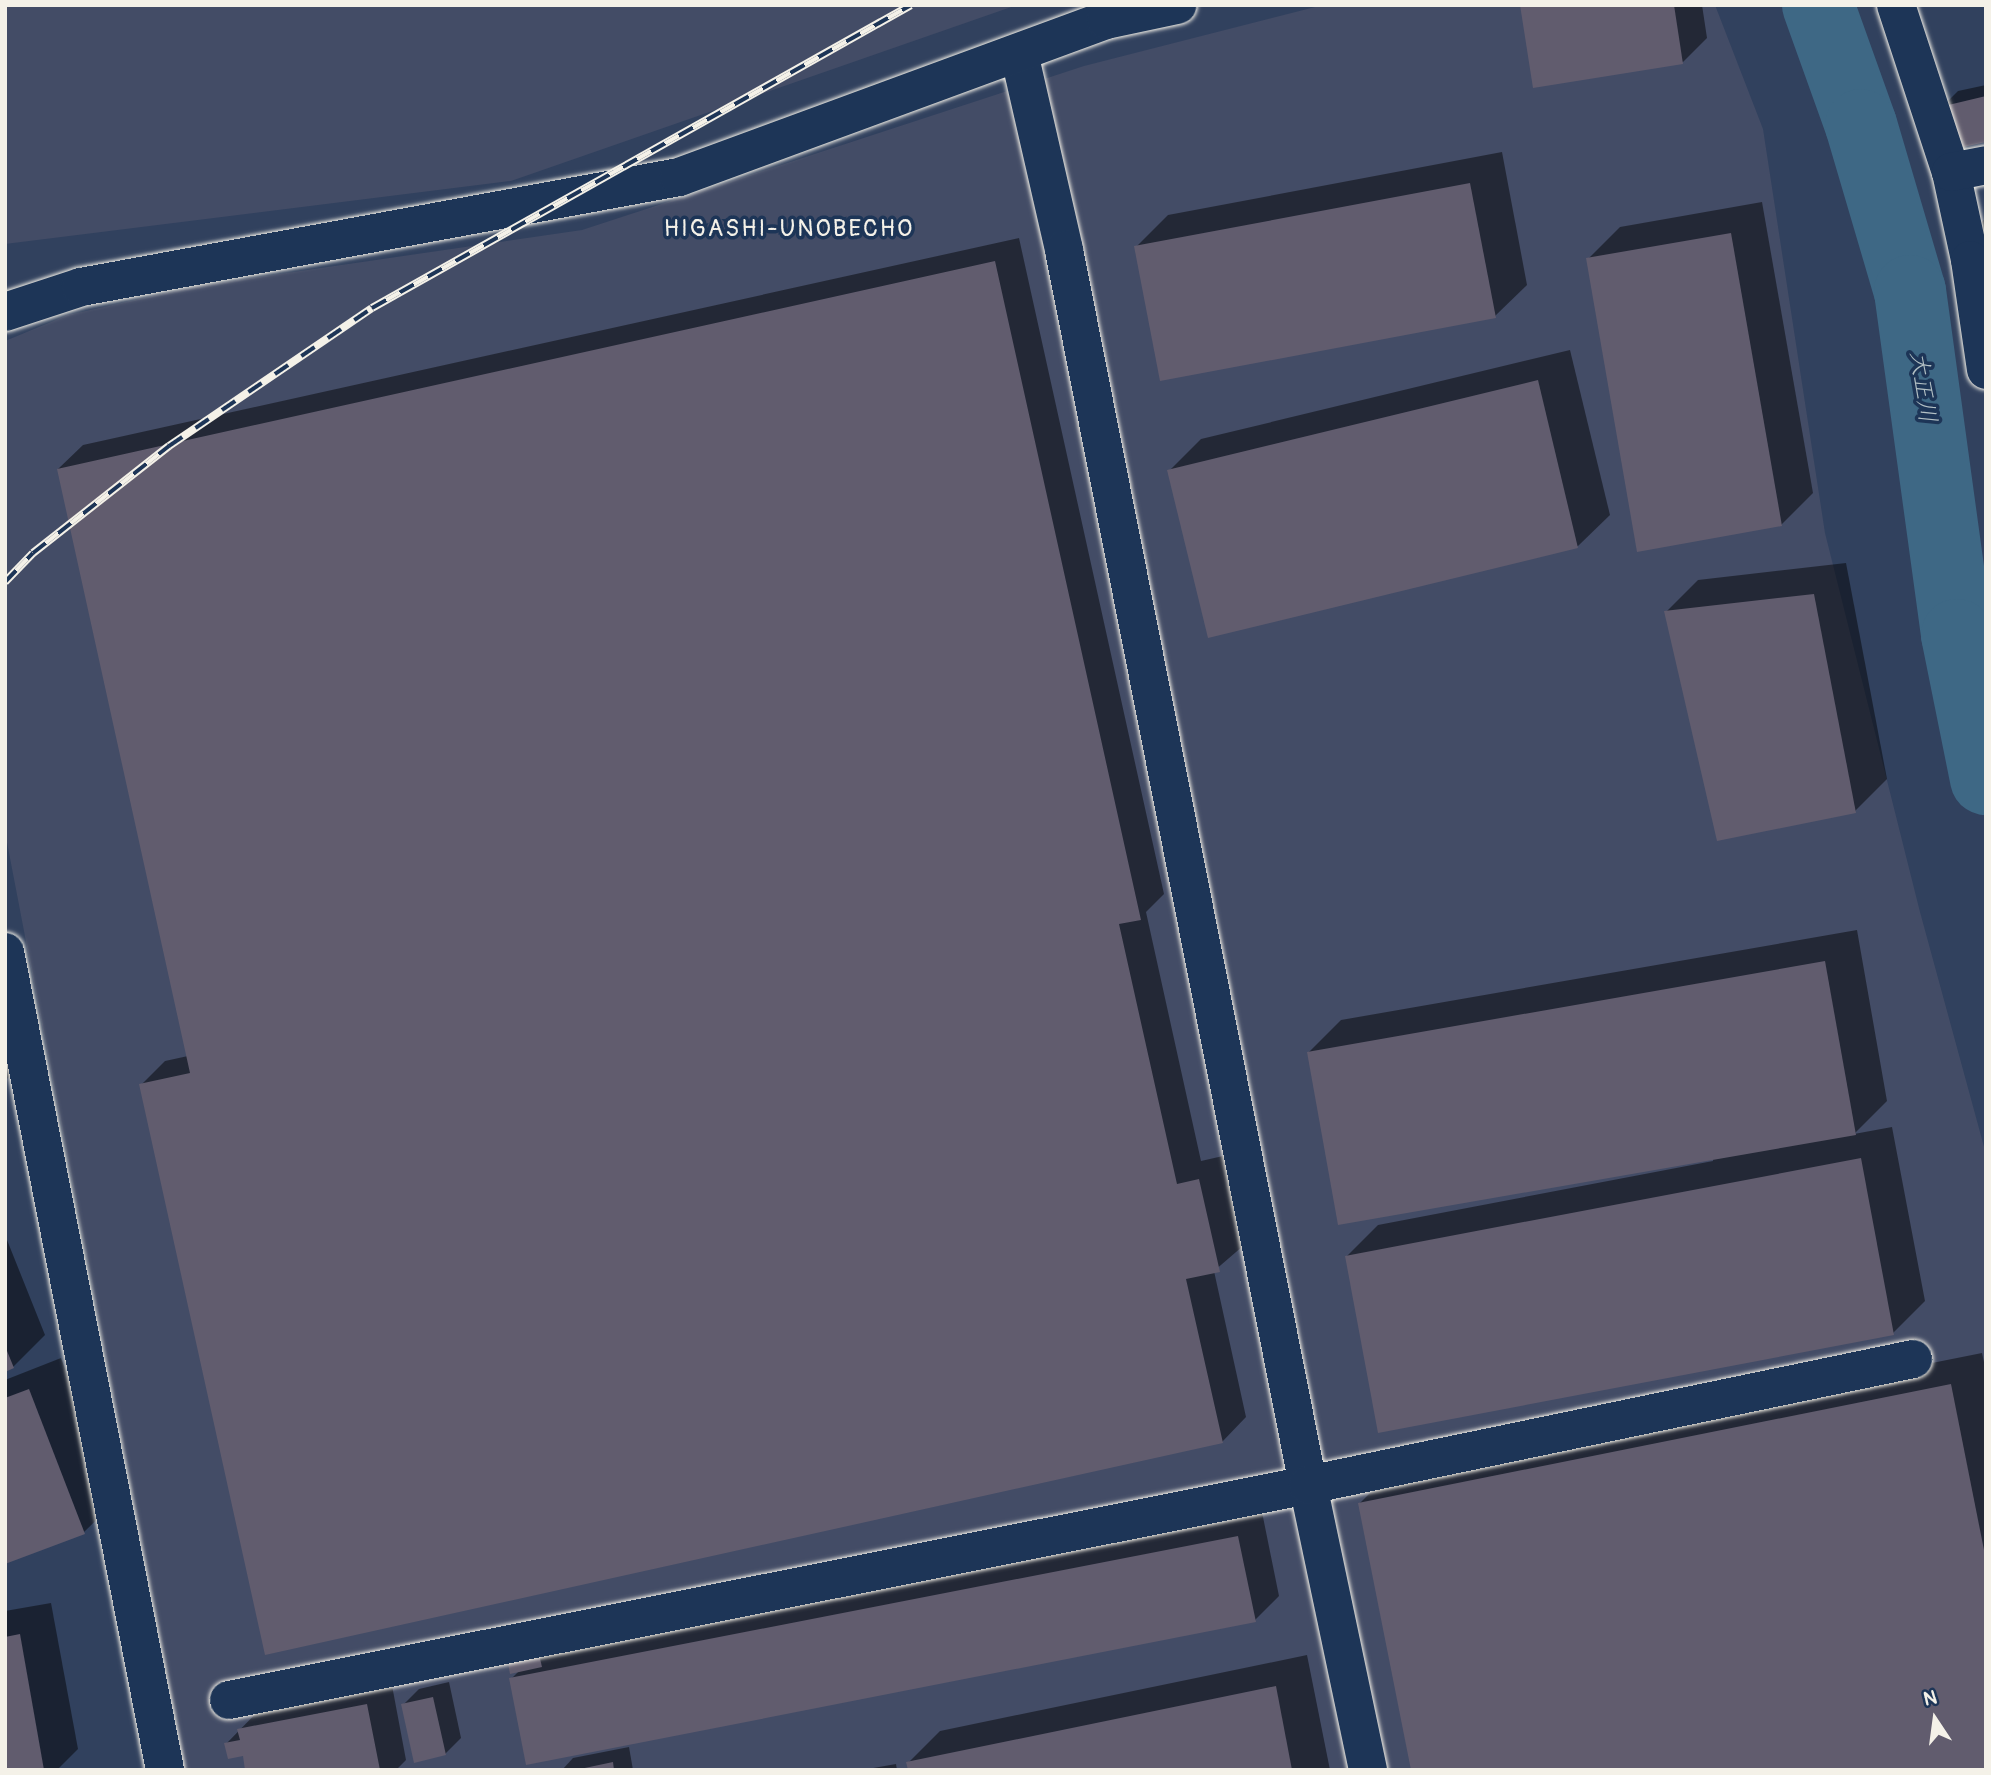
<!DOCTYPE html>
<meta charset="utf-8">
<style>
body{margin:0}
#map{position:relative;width:1991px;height:1775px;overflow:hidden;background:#31415e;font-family:Pangolin,"Klee One",sans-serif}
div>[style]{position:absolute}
.built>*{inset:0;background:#434c66}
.shadow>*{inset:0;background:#0007}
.river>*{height:72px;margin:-36px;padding:0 36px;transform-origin:36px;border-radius:36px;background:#3e6885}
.building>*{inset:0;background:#615c6e}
.roads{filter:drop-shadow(0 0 2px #f4f1e8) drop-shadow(0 0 2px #f4f1e8)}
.minor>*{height:38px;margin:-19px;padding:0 19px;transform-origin:19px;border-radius:19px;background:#1d3557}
.rail>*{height:8px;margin-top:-4px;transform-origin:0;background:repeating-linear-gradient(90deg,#1d3557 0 16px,#f4f1e8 0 32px);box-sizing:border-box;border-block:2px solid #f4f1e8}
span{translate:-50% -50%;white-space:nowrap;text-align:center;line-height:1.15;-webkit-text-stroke:7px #1d3557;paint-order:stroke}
.neighbourhood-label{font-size:24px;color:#f4f1e8;letter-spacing:2px}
.water-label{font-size:24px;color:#b4c1c5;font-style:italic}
.frame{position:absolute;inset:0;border:7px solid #f4f1e8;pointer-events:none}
.north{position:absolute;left:1900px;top:1684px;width:70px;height:70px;-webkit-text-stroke:5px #1d3557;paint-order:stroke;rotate:347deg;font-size:19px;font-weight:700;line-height:28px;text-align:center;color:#f4f1e8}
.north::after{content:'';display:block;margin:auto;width:24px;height:32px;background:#f4f1e8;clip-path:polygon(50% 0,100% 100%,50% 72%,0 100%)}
</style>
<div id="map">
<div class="built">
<div style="clip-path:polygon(5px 5px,1017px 5px,511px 181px,5px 244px)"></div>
<div style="clip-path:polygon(1323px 5px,1715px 5px,1763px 129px,1825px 533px,1920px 912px,1986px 1154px,1986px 1770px,185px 1770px,5px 832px,5px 341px,68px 315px,197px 286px,582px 230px,1084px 66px)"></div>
</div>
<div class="shadow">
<div style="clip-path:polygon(1522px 5px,1702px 5px,1707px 38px,1683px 62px)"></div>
<div style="clip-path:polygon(1986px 85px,1986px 140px,1942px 107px,1958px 91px)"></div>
<div style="clip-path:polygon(1502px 152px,1527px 285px,1495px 316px,1136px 247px,1168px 215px)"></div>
<div style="clip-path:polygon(1762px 202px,1813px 493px,1781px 525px,1588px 259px,1620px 227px)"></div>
<div style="clip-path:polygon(1986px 218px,1986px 272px,1976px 227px)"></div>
<div style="clip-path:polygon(1019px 238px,1164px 894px,1146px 912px,1201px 1161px,1223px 1156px,1243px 1246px,1214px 1271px,1246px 1417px,1222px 1442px,141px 1085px,165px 1061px,188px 1056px,58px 469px,83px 445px)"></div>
<div style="clip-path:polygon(1570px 350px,1610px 515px,1578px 546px,1169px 471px,1201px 439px)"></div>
<div style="clip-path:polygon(1846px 563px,1887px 779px,1855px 811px,1666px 612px,1698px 580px)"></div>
<div style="clip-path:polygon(1857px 930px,1887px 1101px,1854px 1134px,1892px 1127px,1925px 1301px,1893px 1333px,1346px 1257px,1378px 1225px,1713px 1161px,1713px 1158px,1309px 1052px,1341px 1020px)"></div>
<div style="clip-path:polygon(5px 1028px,15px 1071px,5px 1081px)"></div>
<div style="clip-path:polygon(5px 1235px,45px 1335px,13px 1367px,5px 1370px)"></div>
<div style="clip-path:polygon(1982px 1353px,1986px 1371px,1986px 1770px,1360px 1503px,1392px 1471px)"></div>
<div style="clip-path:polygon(61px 1358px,116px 1501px,84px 1532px,5px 1563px,5px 1380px)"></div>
<div style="clip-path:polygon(1262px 1512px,1279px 1596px,1255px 1620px,511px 1679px,520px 1670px,516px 1645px)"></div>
<div style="clip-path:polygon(51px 1603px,78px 1749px,57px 1770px,5px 1770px,5px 1611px)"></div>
<div style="clip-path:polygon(1307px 1655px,1330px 1770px,910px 1770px,908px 1763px,940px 1731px)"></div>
<div style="clip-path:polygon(391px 1680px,406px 1760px,396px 1770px,247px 1770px,244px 1754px,226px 1744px,264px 1705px)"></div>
<div style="clip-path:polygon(449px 1682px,461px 1738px,445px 1754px,403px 1705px,419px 1689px)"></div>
<div style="clip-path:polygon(629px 1747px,633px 1770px,562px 1770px,573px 1758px)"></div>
<div style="clip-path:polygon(896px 1764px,897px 1770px,862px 1770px)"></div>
</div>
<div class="river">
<div style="left:1818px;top:5px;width:127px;rotate:70.3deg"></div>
<div style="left:1861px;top:125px;width:173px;rotate:73.6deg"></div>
<div style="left:1910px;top:291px;width:347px;rotate:82.2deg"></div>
<div style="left:1957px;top:635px;width:147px;rotate:78.6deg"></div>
</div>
<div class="building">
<div style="clip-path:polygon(1520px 5px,1674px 5px,1683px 64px,1533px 88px)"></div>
<div style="clip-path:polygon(1986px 96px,1986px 142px,1959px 148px,1940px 107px)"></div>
<div style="clip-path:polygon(1470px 183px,1496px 318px,1160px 381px,1134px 246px)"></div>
<div style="clip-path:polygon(1731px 233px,1782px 526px,1637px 552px,1586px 258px)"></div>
<div style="clip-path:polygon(995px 261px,1141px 920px,1119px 924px,1177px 1184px,1199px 1179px,1220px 1272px,1186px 1279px,1223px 1443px,265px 1655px,139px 1084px,190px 1073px,57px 469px)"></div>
<div style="clip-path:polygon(1538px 380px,1578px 548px,1208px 638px,1167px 470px)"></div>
<div style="clip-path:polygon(1814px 594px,1856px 813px,1717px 841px,1664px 611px)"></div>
<div style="clip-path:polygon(1825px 961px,1856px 1135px,1338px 1225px,1307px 1052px)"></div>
<div style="clip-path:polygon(1861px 1158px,1894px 1335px,1378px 1433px,1345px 1256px)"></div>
<div style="clip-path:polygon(5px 1346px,14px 1368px,5px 1372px)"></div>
<div style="clip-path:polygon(1951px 1384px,1986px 1560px,1986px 1770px,1411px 1770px,1358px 1503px)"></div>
<div style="clip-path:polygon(29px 1389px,85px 1534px,5px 1564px,5px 1398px)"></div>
<div style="clip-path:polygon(1238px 1536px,1256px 1622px,526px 1765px,509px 1678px)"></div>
<div style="clip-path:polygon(20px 1634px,44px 1770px,5px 1770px,5px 1637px)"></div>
<div style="clip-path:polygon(537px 1646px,542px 1667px,510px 1674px,506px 1652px)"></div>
<div style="clip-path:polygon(1276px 1686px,1292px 1770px,908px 1770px,906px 1762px)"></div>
<div style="clip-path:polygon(433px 1697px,446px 1755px,414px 1763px,401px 1704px)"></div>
<div style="clip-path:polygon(367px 1704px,380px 1770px,245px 1770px,243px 1756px,228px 1759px,224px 1743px,240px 1740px,237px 1729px)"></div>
<div style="clip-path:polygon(613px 1762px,614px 1770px,580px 1770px,580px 1769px)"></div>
</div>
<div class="roads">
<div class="minor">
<div style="left:1896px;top:5px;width:176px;rotate:71.8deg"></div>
<div style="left:1951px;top:172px;width:90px;rotate:77.8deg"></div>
<div style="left:1970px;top:260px;width:111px;rotate:81.7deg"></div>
<div style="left:1019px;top:53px;width:202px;rotate:77.1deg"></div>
<div style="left:1064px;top:250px;width:1259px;rotate:78.82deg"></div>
<div style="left:1308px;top:1485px;width:291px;rotate:78.1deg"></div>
<div style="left:1951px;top:172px;width:36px;rotate:-11deg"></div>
<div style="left:5px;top:312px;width:80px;rotate:-18.2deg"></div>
<div style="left:81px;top:287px;width:608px;rotate:-10.42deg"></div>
<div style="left:679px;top:177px;width:455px;rotate:-20.2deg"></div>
<div style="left:1106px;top:20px;width:73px;rotate:-11.9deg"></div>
<div style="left:5px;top:952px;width:834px;rotate:78.93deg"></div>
<div style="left:229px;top:1700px;width:1100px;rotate:-11.27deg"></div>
<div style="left:1308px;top:1485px;width:618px;rotate:-11.76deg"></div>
</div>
</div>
<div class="rail">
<div style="left:5px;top:582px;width:40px;rotate:-46deg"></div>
<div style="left:33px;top:553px;width:173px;rotate:-38.2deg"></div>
<div style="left:169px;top:446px;width:245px;rotate:-34.2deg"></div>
<div style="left:372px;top:308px;width:618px;rotate:-29.34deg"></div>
</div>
<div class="neighbourhood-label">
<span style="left:789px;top:229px">HIGASHI-UNOBECHO</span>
</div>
<div class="water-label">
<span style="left:1923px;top:387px;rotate:82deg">大正川</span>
</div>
<div class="frame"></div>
<div class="north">N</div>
</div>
